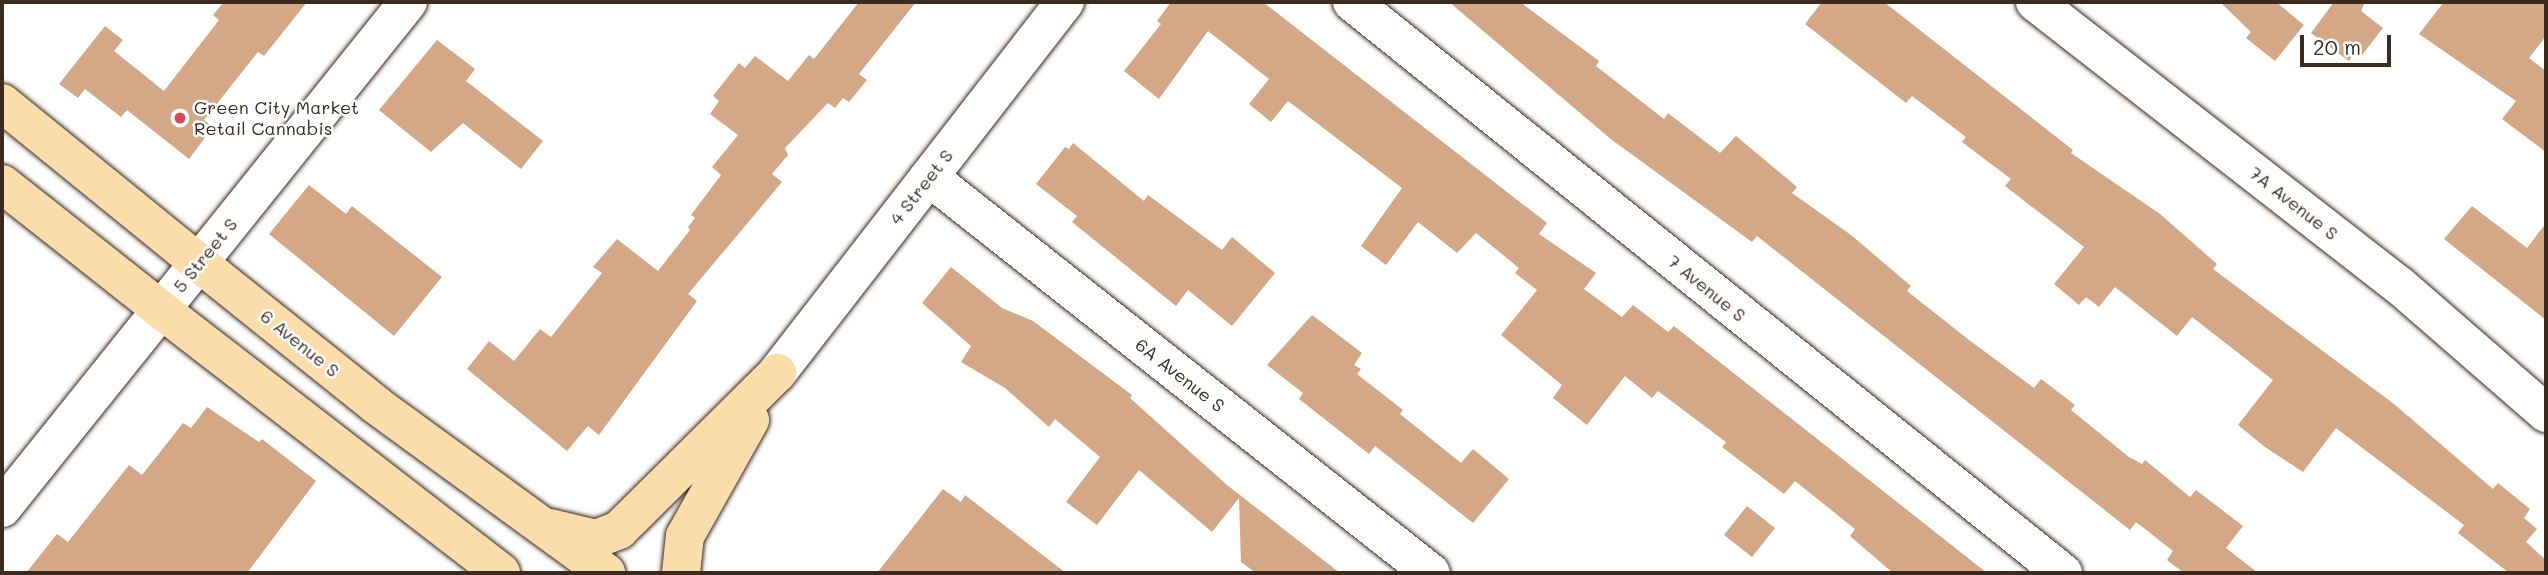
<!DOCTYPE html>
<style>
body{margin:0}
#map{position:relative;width:2548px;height:575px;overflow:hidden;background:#fff;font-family:Mali,sans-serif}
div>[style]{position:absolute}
.building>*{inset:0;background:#d4a786}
.roads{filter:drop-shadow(0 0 2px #3b2a1e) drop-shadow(0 0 2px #3b2a1e)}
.minor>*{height:38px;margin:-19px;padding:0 19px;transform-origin:19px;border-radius:19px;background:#fff}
.major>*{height:38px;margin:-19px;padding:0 19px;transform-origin:19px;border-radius:19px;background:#faddab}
.highway>*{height:38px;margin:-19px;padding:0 19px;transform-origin:19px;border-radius:19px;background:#faddab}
.dots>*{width:19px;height:19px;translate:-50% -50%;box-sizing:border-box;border:4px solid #fff;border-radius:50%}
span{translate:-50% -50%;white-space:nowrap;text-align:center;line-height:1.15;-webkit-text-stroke:5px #fff;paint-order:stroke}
.poi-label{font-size:18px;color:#3b2a1e}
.left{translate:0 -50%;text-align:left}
.street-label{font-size:18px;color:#3b2a1e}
.frame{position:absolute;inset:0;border:4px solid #3b2a1e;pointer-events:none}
.scale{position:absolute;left:2300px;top:35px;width:91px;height:32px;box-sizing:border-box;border:4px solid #3b2a1e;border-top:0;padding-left:9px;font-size:21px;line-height:24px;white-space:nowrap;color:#3b2a1e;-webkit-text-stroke:5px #fff;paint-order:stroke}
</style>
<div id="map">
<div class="building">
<div style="clip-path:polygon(224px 2px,307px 2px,264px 56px,258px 52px,204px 120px,213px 127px,189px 159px,127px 110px,121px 117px,85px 89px,78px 98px,59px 84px,105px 26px,123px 40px,114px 51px,164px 91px,219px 20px,213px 15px)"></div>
<div style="clip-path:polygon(859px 2px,916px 2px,859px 74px,867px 80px,849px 102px,843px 98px,835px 108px,828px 103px,785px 148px,788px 155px,772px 174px,782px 182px,688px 294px,697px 301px,599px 435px,588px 426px,567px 451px,467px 369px,489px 341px,514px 361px,540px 329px,551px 337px,602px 273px,593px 267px,617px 239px,658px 271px,690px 230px,688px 227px,695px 218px,691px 215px,721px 175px,712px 167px,738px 135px,710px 114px,719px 101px,713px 96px,739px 63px,745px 68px,755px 56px,788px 81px,809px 55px,814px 59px)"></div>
<div style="clip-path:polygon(1171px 2px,1263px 2px,1547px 223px,1539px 234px,1596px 273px,1584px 289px,1622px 317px,1633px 305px,1668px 332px,1674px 326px,1987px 573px,1893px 573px,1850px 536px,1855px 529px,1795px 481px,1784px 494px,1722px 447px,1726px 442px,1658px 391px,1652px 398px,1625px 376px,1587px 425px,1553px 398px,1562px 385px,1501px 335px,1537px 290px,1515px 273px,1519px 268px,1476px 233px,1457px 253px,1418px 222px,1386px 265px,1361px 246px,1402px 188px,1288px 101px,1271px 122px,1249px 104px,1269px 79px,1208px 31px,1159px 99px,1124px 71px,1161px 24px,1157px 21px)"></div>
<div style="clip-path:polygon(1449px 2px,1520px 2px,1599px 61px,1596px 66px,1664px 119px,1668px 113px,1720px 153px,1736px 136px,1797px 187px,1792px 193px,1851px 235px,1911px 286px,1907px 291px,1969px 340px,2034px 388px,2041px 379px,2075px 405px,2071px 410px,2129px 457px,2142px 464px,2145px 460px,2190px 497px,2196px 490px,2243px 526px,2226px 548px,2258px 573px,2184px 573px,2167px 560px,2173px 551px,2136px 522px,2130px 530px,1757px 236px,1752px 242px,1612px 140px)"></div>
<div style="clip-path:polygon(1822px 2px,1884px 2px,2073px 150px,2071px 153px,2160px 214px,2217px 264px,2213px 269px,2394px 404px,2493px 489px,2498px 483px,2530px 509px,2524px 518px,2537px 529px,2526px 542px,2546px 560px,2546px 573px,2509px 573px,2458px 533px,2464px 525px,2336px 428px,2303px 472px,2265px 447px,2238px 425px,2273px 380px,2192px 317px,2177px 336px,2115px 287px,2099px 307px,2086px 297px,2079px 305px,2054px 284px,2084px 247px,2005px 186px,2011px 179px,1962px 142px,1966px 137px,1912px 96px,1906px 103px,1805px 24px)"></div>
<div style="clip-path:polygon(2220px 2px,2276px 2px,2304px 25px,2275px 61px,2246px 38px,2251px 32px)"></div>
<div style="clip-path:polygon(2334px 2px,2365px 2px,2361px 11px,2383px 28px,2362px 55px,2354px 53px,2349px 61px,2311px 33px)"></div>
<div style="clip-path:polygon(2444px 2px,2546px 2px,2546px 36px,2529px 58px,2546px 71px,2546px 152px,2502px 119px,2516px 101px,2419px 34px)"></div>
<div style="clip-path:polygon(437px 40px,475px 69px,466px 81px,543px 141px,521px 169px,463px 123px,431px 152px,379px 110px)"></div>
<div style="clip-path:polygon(1073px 143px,1144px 201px,1148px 195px,1222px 250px,1232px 237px,1275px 273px,1232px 326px,1188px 290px,1176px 306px,1072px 222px,1077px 216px,1036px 184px,1065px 147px,1069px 149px)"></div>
<div style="clip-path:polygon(309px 185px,346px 214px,352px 206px,442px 277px,394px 336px,269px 234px)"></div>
<div style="clip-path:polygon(2472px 206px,2527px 248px,2546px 223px,2546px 320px,2444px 239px)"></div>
<div style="clip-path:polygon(951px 267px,1002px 308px,1033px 321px,1132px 395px,1130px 398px,1227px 485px,1340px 573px,1256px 573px,1241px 562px,1239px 498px,1212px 532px,1139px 470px,1097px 525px,1066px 502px,1100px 457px,1055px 419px,1049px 427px,1005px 388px,961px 362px,971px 346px,922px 303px)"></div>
<div style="clip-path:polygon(1312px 315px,1362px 353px,1354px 365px,1361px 369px,1357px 374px,1403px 410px,1400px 414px,1461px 463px,1473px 449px,1509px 479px,1473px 523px,1375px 446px,1369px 454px,1299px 399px,1303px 393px,1267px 365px)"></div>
<div style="clip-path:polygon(207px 407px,259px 442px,262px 439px,316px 481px,247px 573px,26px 573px,57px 534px,68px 542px,129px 465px,142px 475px,183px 423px,191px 428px)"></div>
<div style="clip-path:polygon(943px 489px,961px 502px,965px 495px,1066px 573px,877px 573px)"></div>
<div style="clip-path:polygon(1747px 506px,1775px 528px,1752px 557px,1724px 535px)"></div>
</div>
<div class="roads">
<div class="minor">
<div style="left:1352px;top:2px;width:912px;rotate:38.77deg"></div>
<div style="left:2035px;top:2px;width:462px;rotate:37.9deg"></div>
<div style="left:2400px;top:286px;width:194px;rotate:41deg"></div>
<div style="left:929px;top:177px;width:639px;rotate:38.27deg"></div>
<div style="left:777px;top:373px;width:470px;rotate:-52.2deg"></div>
<div style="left:2px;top:508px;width:649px;rotate:-51.26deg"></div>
</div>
<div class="major">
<div style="left:2px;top:103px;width:254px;rotate:39.1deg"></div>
<div style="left:2px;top:184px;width:201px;rotate:38.3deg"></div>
</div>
<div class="highway">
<div style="left:199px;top:263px;width:227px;rotate:38.7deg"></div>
<div style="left:376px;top:405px;width:285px;rotate:36.1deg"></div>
<div style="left:160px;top:309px;width:431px;rotate:37.7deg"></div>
<div style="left:550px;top:528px;width:47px;rotate:13.4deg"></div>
<div style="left:596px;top:539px;width:25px;rotate:-21deg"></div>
<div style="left:619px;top:530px;width:223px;rotate:-44.8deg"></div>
<div style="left:681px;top:573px;width:37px;rotate:-84deg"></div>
<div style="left:685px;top:536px;width:133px;rotate:-60.7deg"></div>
</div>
</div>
<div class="dots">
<div style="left:180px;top:118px;background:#d1495b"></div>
</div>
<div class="poi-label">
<span class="left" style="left:194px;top:118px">Green City Market<br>Retail Cannabis</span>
</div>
<div class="street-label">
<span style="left:921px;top:187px;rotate:-52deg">4 Street S</span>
<span style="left:2294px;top:203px;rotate:38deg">7A Avenue S</span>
<span style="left:205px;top:255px;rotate:-51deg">5 Street S</span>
<span style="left:1707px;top:288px;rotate:39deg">7 Avenue S</span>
<span style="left:300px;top:343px;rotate:39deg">6 Avenue S</span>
<span style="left:1180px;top:375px;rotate:38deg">6A Avenue S</span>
</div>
<div class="frame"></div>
<div class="scale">20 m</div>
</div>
